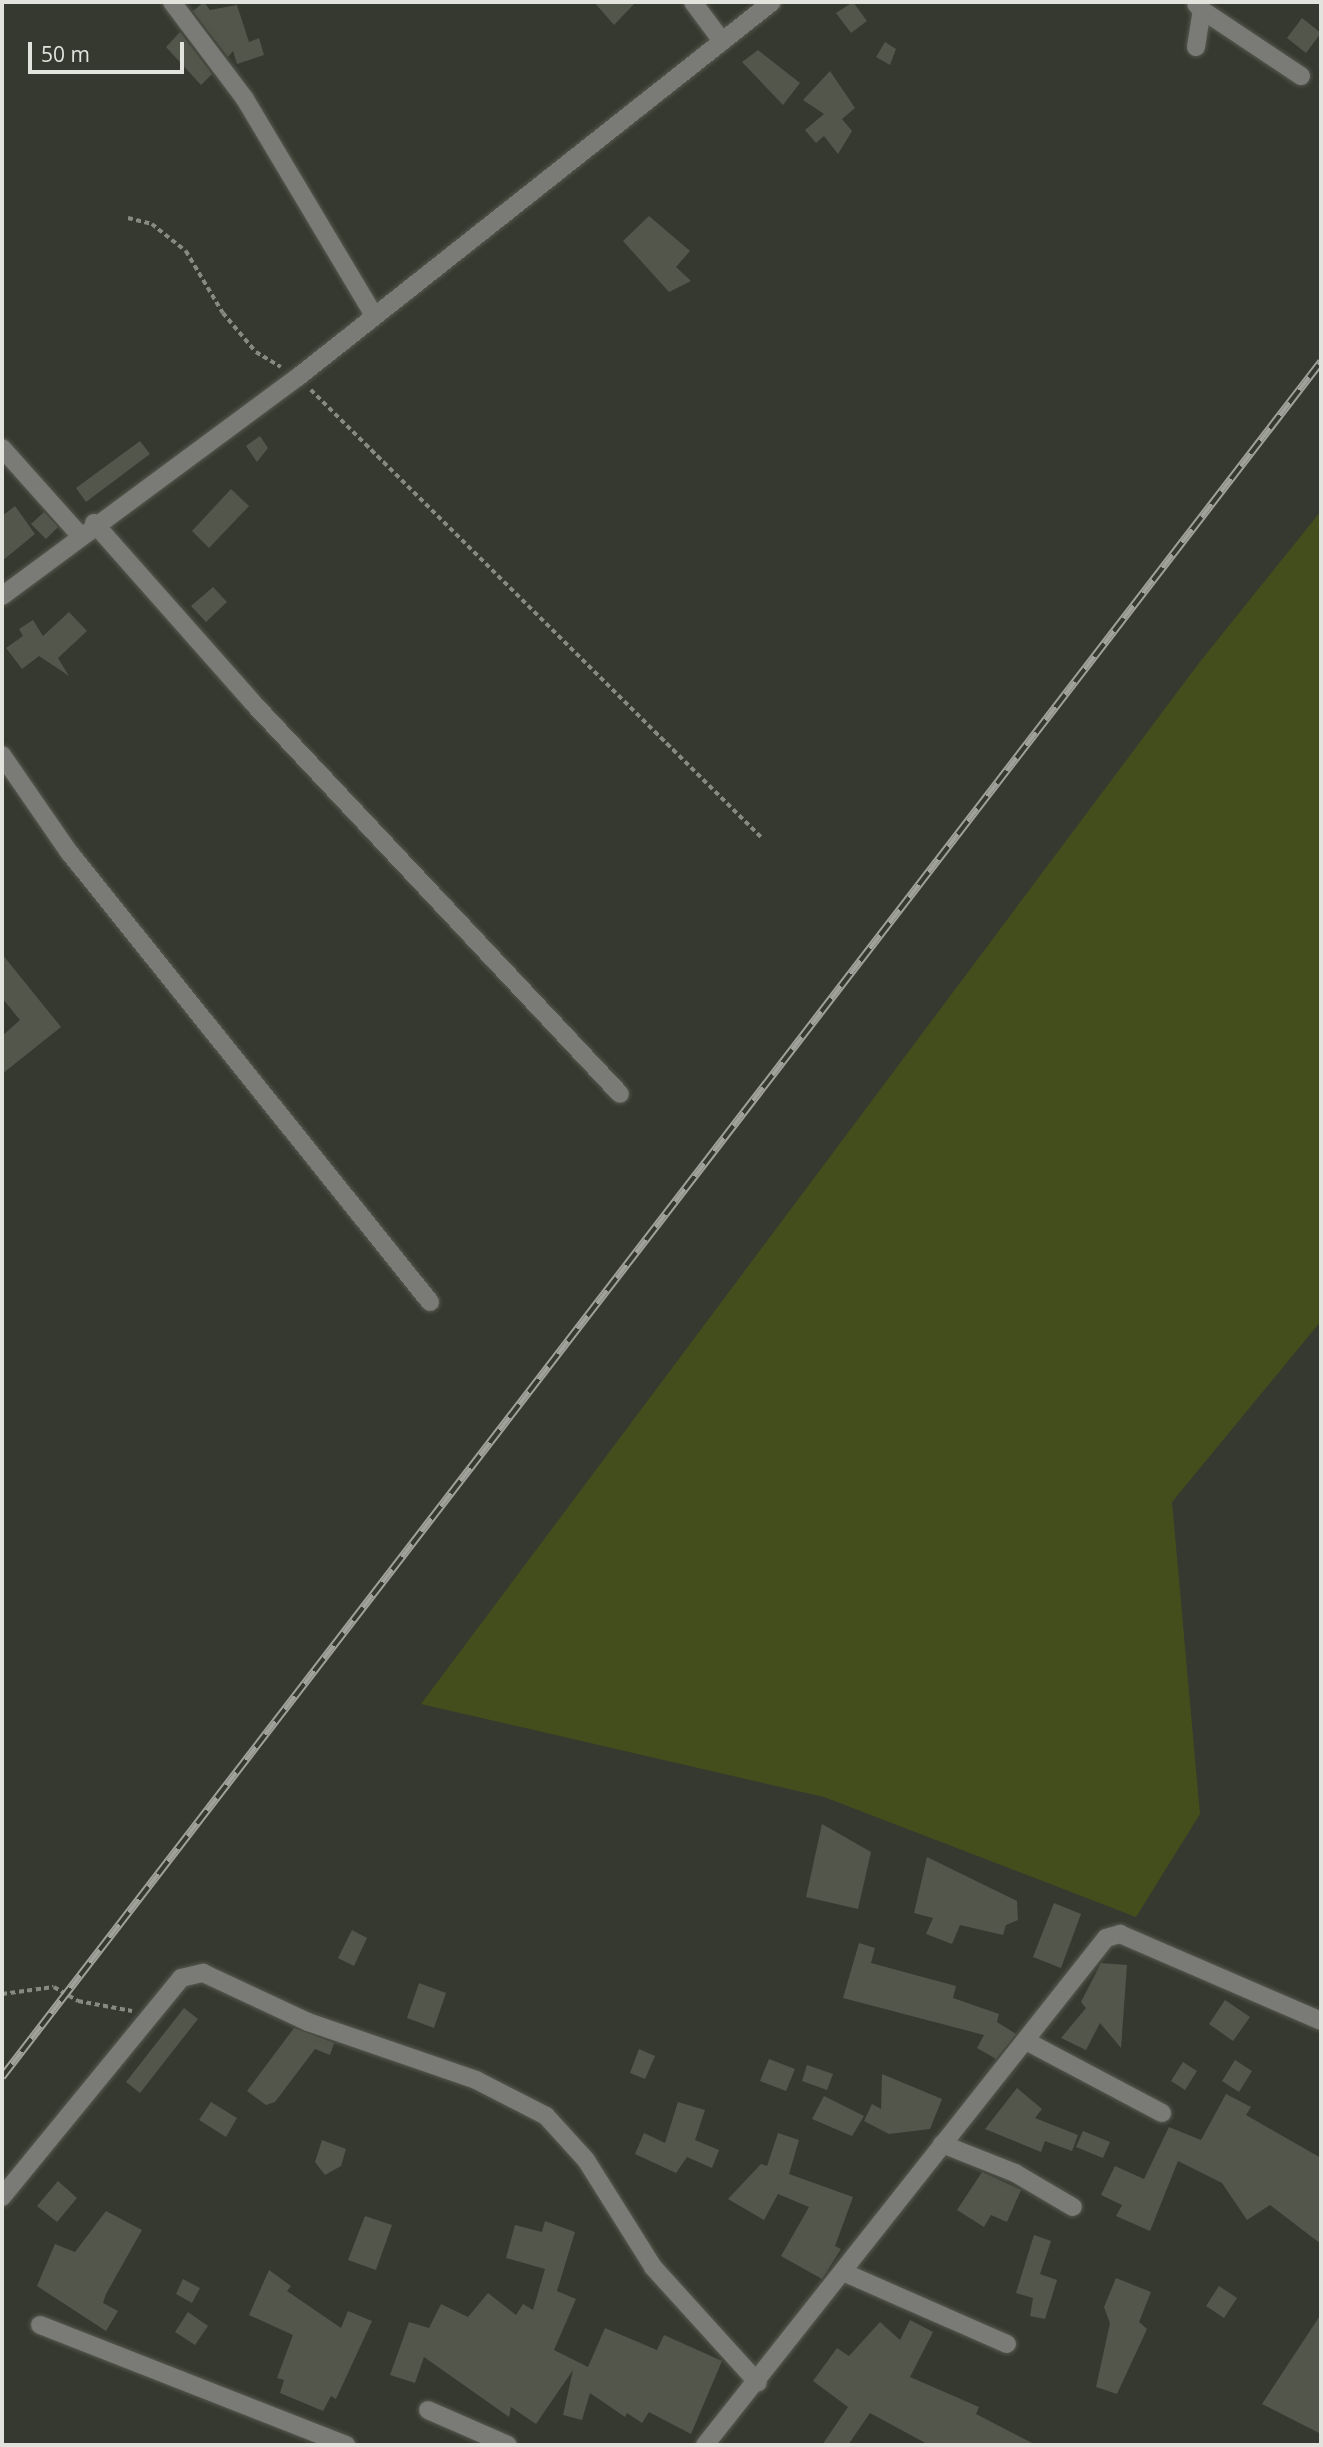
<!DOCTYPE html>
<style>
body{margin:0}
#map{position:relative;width:1323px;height:2447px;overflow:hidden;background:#36392f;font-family:"Open Sans",sans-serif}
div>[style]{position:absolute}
.green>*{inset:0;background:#444e1c}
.building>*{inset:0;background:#53564b}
.path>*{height:3.5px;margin-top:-1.75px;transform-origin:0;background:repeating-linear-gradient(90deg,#878a81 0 5px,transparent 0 8.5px)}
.roads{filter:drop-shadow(0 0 2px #55584e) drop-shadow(0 0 2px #55584e)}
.minor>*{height:18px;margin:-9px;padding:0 9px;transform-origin:9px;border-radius:9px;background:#7a7b76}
.rail>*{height:8px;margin-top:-4px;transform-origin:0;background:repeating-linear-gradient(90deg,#36392f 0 16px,#a0a29a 0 32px);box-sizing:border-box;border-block:2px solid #a0a29a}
span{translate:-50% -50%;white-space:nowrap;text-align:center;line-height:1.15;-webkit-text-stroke:5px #36392f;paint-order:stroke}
.frame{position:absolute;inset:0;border:4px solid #e1e3dc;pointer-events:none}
.scale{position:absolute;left:28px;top:42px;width:156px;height:32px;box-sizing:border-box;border:4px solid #e1e3dc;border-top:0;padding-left:9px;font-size:21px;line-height:24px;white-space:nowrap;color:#e1e3dc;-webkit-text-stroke:5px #36392f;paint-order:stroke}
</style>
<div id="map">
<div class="green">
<div style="clip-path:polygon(1321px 511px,1321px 1321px,1172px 1502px,1200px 1814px,1136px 1917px,824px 1797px,421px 1704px,1199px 663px)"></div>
</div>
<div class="building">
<div style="clip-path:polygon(204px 2px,210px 10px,237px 5px,249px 42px,259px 38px,264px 55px,237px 64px,233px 51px,228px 57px,193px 11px)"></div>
<div style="clip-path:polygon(594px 2px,636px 2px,614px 25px)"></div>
<div style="clip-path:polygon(853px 2px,867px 21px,851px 33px,836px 13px)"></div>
<div style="clip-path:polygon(1302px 18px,1321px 33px,1306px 53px,1287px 38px)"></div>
<div style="clip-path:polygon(180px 32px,212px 74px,201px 85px,166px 47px)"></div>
<div style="clip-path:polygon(885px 42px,896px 49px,890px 65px,876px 57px)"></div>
<div style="clip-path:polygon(758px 50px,800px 83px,783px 105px,742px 62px)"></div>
<div style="clip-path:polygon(830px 71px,855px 108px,842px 119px,852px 131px,838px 154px,824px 136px,816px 143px,805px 130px,824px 114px,803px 100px)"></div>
<div style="clip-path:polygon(649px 216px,690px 251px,676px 267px,691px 281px,669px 292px,623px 241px)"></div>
<div style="clip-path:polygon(260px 436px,268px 448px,257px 462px,246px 446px)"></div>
<div style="clip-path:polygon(140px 441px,150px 454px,86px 502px,76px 488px)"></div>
<div style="clip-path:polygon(231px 489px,249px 506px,209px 548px,192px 531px)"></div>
<div style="clip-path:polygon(15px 506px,35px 534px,2px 561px,2px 516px)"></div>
<div style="clip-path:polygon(44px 512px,58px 527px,46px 539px,31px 524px)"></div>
<div style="clip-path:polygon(213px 587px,227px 602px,206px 622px,191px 606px)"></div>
<div style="clip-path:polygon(69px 612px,87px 631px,58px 658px,69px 676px,39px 656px,22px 669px,6px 648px,23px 636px,19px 629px,33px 620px,43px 636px)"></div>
<div style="clip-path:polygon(2px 954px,61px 1027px,2px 1074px,2px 1036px,20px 1020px,2px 998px)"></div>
<div style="clip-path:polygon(822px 1824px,871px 1852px,858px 1909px,806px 1897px)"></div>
<div style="clip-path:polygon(927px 1857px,1017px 1901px,1018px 1920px,1006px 1925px,1003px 1935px,960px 1925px,952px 1944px,926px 1934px,933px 1918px,914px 1913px)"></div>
<div style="clip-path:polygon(1054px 1903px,1081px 1914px,1061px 1968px,1033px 1957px)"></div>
<div style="clip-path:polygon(352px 1930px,367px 1938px,354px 1966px,338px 1958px)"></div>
<div style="clip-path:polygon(859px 1943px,875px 1948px,871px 1963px,956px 1986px,953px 1998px,999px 2014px,997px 2022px,1016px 2034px,996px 2059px,977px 2048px,984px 2035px,843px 1998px)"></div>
<div style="clip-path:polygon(1101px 1963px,1127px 1965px,1121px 2048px,1100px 2023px,1086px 2050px,1061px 2038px,1086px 2008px,1081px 2002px)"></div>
<div style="clip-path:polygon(419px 1983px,446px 1993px,434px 2028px,407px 2018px)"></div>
<div style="clip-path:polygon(1225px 2000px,1250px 2017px,1233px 2041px,1209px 2024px)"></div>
<div style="clip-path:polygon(184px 2008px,198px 2019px,140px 2093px,126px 2082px)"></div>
<div style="clip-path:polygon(294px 2028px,334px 2043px,330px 2055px,315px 2049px,275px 2102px,266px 2105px,247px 2091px)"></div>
<div style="clip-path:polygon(639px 2049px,655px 2056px,645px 2079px,630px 2073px)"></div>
<div style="clip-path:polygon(769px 2059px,795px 2069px,786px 2091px,760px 2081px)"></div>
<div style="clip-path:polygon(1235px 2060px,1252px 2071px,1239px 2092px,1222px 2081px)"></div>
<div style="clip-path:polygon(1183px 2062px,1197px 2071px,1185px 2090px,1171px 2081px)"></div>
<div style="clip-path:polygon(807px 2065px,833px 2074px,827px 2090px,802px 2081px)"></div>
<div style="clip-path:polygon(882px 2074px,942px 2099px,930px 2129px,889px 2134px,864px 2121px,872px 2104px,881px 2109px)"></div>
<div style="clip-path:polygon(1017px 2088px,1042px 2109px,1035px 2118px,1078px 2135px,1072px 2151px,1045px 2141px,1041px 2152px,985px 2129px)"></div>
<div style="clip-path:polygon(1226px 2094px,1251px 2107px,1246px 2115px,1321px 2158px,1321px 2244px,1270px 2205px,1247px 2220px,1222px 2183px,1178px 2161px,1150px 2231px,1116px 2216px,1122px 2205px,1101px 2195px,1115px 2166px,1144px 2179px,1169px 2127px,1201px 2140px)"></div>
<div style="clip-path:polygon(824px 2096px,864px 2116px,852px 2136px,812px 2119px)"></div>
<div style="clip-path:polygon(211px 2102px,237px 2118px,226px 2137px,199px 2120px)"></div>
<div style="clip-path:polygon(678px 2102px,705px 2110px,695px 2140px,719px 2150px,712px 2168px,687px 2157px,676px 2173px,635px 2154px,644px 2133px,665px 2143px)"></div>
<div style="clip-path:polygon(1083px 2131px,1110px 2142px,1103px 2158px,1076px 2147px)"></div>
<div style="clip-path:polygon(778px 2133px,799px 2140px,789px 2174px,853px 2197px,835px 2246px,841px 2249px,822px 2279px,781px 2256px,809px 2207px,778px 2194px,764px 2220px,728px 2199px,761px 2164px,767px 2166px)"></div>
<div style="clip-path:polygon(322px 2140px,346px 2149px,341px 2166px,325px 2175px,315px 2162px)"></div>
<div style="clip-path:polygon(982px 2172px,1021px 2190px,1007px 2222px,991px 2215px,984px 2227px,957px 2210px)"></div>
<div style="clip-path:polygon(58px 2181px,77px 2198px,57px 2222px,37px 2206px)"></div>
<div style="clip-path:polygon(106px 2211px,142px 2230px,106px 2294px,103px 2303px,118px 2311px,106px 2331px,37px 2286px,55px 2244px,75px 2252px)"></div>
<div style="clip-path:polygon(365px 2216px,392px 2225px,376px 2270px,348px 2260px)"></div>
<div style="clip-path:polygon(545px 2221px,575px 2232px,557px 2291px,576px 2299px,554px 2350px,588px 2367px,605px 2328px,657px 2350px,664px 2335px,722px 2361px,691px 2434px,649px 2412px,642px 2423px,627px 2413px,625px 2417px,590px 2393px,582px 2420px,563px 2415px,573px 2370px,536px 2424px,511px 2407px,509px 2417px,424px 2357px,415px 2383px,390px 2375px,409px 2322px,429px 2328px,441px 2304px,468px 2317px,488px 2293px,516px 2315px,523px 2304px,533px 2310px,545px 2269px,506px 2258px,515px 2225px,542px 2232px)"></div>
<div style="clip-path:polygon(1034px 2235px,1051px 2241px,1040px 2274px,1057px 2280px,1045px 2319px,1030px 2316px,1033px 2298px,1016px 2293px)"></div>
<div style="clip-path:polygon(269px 2270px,291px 2286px,287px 2291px,341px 2328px,348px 2311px,372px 2321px,336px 2399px,331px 2396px,323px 2411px,280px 2393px,284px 2380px,277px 2378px,293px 2335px,249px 2315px)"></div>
<div style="clip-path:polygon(1116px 2278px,1151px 2292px,1139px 2322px,1147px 2329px,1117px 2394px,1096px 2387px,1110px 2323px,1104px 2307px)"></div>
<div style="clip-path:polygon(183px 2279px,200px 2288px,192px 2303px,176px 2294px)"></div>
<div style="clip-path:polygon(1219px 2286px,1237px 2298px,1224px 2318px,1206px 2306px)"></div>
<div style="clip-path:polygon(188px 2312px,208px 2326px,195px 2345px,175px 2332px)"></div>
<div style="clip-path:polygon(1321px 2314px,1321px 2434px,1262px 2404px)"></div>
<div style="clip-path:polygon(910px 2320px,933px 2332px,910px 2377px,979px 2407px,976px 2414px,1036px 2445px,929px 2445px,870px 2413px,848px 2445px,822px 2445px,848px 2407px,813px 2381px,837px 2348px,849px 2356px,880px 2322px,900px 2340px)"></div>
</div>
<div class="path">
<div style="left:128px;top:218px;width:25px;rotate:14deg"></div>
<div style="left:152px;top:224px;width:43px;rotate:38.5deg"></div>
<div style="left:186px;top:251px;width:72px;rotate:59.2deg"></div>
<div style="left:223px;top:313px;width:51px;rotate:49.8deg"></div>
<div style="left:256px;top:352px;width:29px;rotate:31deg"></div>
<div style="left:311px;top:390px;width:636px;rotate:44.81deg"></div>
<div style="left:2px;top:1994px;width:52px;rotate:-7.7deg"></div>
<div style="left:54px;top:1987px;width:28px;rotate:30deg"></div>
<div style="left:78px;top:2001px;width:55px;rotate:10.5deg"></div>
</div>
<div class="roads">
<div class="minor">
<div style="left:172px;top:2px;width:121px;rotate:53deg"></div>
<div style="left:245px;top:99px;width:252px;rotate:59.2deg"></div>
<div style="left:693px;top:2px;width:49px;rotate:53.4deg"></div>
<div style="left:1202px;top:10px;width:119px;rotate:33.7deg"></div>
<div style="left:1196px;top:47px;width:37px;rotate:-81deg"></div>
<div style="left:1202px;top:10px;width:8px;rotate:-135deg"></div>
<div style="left:2px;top:448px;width:115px;rotate:48.2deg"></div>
<div style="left:94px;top:523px;width:240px;rotate:48.5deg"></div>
<div style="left:253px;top:703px;width:536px;rotate:46.81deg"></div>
<div style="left:2px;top:596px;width:368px;rotate:-36.5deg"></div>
<div style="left:298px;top:377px;width:604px;rotate:-38.35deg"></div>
<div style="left:2px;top:755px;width:118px;rotate:55.4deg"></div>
<div style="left:69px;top:852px;width:577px;rotate:51.26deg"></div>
<div style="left:1026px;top:2041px;width:154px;rotate:27.9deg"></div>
<div style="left:942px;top:2144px;width:79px;rotate:21.7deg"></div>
<div style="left:1015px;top:2173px;width:67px;rotate:30.4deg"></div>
<div style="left:2px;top:2197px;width:283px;rotate:-50.7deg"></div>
<div style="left:181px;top:1978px;width:23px;rotate:-13deg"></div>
<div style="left:203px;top:1973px;width:116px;rotate:25deg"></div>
<div style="left:308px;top:2022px;width:178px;rotate:19deg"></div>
<div style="left:476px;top:2080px;width:79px;rotate:27.2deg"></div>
<div style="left:546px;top:2116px;width:59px;rotate:47.7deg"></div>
<div style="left:586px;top:2160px;width:126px;rotate:57.9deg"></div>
<div style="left:653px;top:2267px;width:156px;rotate:47.8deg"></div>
<div style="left:843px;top:2272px;width:179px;rotate:23.7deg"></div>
<div style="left:40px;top:2325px;width:329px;rotate:21.4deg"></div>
<div style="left:428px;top:2410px;width:87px;rotate:23.6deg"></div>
<div style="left:705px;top:2445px;width:646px;rotate:-51.66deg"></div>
<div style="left:1106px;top:1938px;width:15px;rotate:-16deg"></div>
<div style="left:1120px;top:1934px;width:219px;rotate:23.4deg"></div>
</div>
</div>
<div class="rail">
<div style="left:2px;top:2077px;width:2164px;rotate:-52.44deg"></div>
</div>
<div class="frame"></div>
<div class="scale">50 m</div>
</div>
